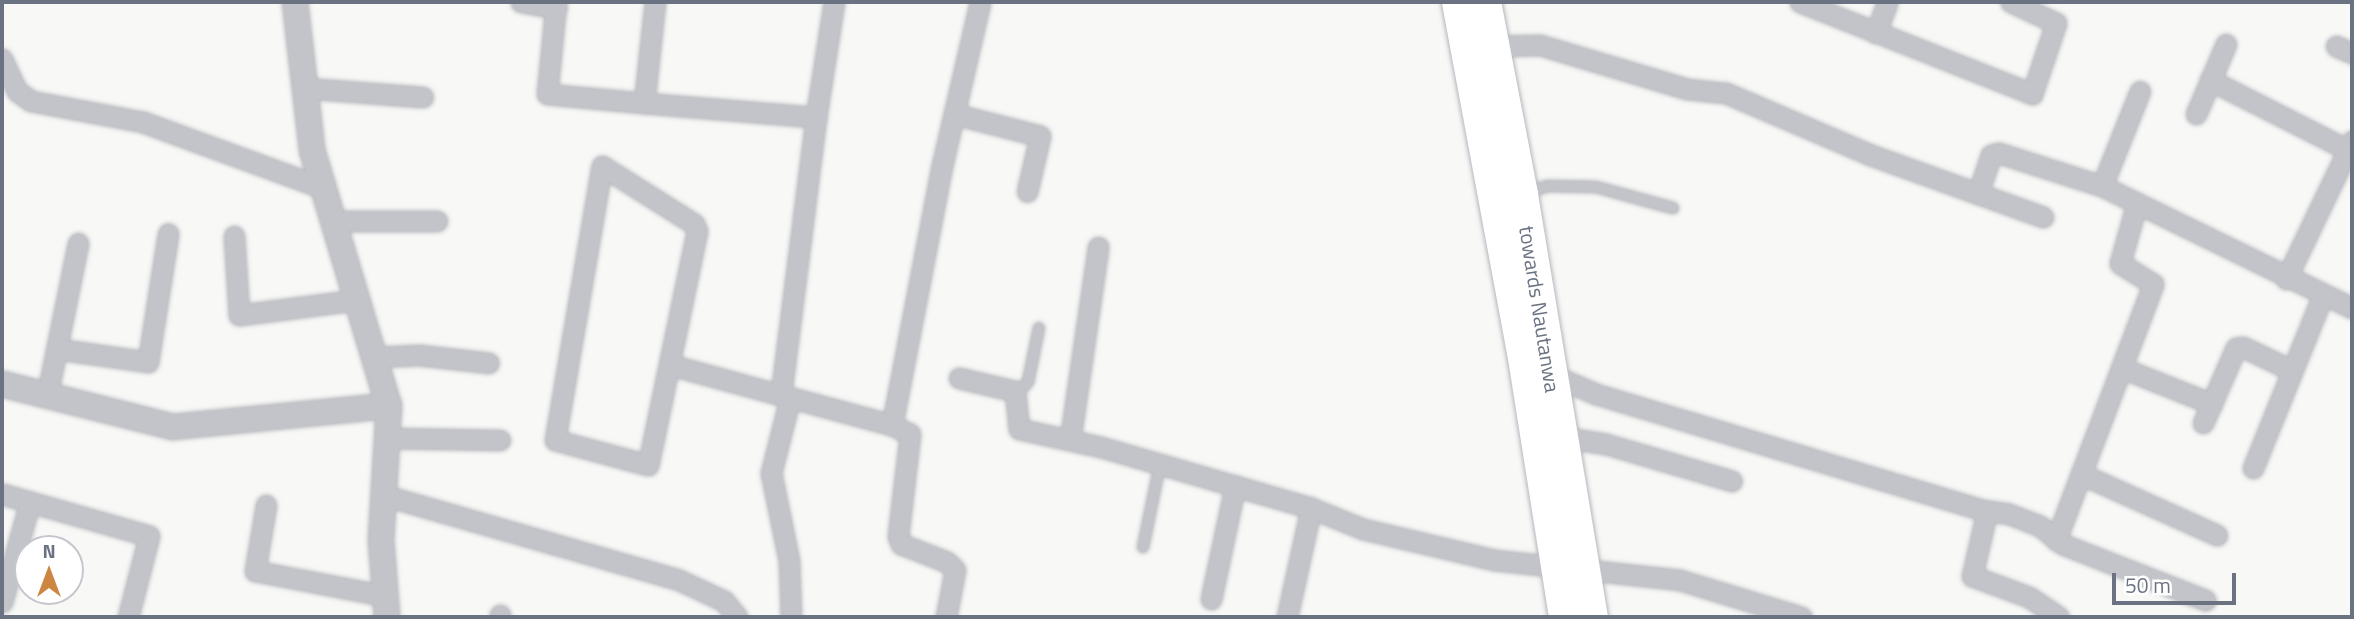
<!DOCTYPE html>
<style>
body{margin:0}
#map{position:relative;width:2354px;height:619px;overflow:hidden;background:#f8f8f6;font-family:"Titillium Web",sans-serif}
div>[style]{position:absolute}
.roads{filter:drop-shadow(0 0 2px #b6b8bd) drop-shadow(0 0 2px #b6b8bd)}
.service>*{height:10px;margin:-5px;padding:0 5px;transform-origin:5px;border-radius:5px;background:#c2c4c9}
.minor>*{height:19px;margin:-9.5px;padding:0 9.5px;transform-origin:9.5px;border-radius:9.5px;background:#c2c4c9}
.tertiary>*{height:24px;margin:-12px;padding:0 12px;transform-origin:12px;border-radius:12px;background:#c2c4c9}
.primary>*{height:32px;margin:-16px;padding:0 16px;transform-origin:16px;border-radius:16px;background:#fff}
span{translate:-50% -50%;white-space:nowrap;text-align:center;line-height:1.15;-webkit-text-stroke:7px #fff;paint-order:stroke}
.street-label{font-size:21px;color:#6b7383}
.frame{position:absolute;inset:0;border:4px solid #6b7383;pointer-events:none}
.north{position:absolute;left:14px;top:535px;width:70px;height:70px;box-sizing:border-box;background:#fff;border:2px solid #c4c7cd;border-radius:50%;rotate:0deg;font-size:19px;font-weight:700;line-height:28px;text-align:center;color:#6b7383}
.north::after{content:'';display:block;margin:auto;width:24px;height:32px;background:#cd8642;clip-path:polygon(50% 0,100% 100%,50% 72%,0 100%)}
.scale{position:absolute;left:2112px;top:573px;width:124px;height:32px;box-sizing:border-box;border:4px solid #6b7383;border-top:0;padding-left:9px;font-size:21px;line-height:24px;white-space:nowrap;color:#6b7383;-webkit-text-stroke:5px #fff;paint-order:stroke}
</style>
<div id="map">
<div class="roads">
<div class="service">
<div style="left:1526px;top:193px;width:22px;rotate:-18deg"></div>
<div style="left:1547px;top:186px;width:49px;rotate:1.2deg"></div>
<div style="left:1596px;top:187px;width:80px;rotate:15.3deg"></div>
<div style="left:1018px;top:393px;width:15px;rotate:-48deg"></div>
<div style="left:1028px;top:382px;width:55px;rotate:-78.5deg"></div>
<div style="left:1143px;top:547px;width:85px;rotate:-78.4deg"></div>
</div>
<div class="minor">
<div style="left:521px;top:2px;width:36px;rotate:10deg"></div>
<div style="left:556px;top:2px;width:92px;rotate:95.6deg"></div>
<div style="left:547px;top:94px;width:97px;rotate:5.3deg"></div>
<div style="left:655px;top:2px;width:102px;rotate:96.2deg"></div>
<div style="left:644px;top:103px;width:173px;rotate:4.7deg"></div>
<div style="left:816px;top:117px;width:280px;rotate:97.2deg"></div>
<div style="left:781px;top:395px;width:115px;rotate:15.1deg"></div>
<div style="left:892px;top:425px;width:20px;rotate:27deg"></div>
<div style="left:910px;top:434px;width:103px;rotate:96.7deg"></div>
<div style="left:898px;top:536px;width:9px;rotate:69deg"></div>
<div style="left:901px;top:544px;width:49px;rotate:21.4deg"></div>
<div style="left:947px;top:562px;width:11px;rotate:45deg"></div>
<div style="left:955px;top:570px;width:48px;rotate:100.8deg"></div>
<div style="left:1800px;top:2px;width:250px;rotate:21.6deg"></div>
<div style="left:2032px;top:94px;width:75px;rotate:-71.3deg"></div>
<div style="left:2056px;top:23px;width:50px;rotate:-155deg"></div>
<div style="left:1876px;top:33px;width:33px;rotate:-70deg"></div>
<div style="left:1493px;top:46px;width:47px;rotate:-1.2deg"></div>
<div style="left:1540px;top:45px;width:153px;rotate:16.7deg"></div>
<div style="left:1687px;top:89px;width:39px;rotate:6deg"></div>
<div style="left:1726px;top:93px;width:155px;rotate:23.2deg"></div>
<div style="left:1868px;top:154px;width:186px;rotate:19.8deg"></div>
<div style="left:2336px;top:46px;width:17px;rotate:24deg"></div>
<div style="left:2px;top:59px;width:35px;rotate:65deg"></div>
<div style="left:17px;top:91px;width:17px;rotate:36deg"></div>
<div style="left:31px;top:101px;width:114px;rotate:10.6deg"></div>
<div style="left:143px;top:122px;width:192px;rotate:20.1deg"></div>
<div style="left:2210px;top:80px;width:155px;rotate:26.9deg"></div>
<div style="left:303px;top:88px;width:120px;rotate:4.3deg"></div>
<div style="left:954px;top:114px;width:89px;rotate:14.3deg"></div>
<div style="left:1040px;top:136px;width:57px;rotate:103.1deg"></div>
<div style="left:2196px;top:114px;width:76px;rotate:-66.8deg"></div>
<div style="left:816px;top:117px;width:116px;rotate:-81.1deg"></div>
<div style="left:602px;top:166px;width:109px;rotate:32.2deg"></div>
<div style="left:694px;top:224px;width:8px;rotate:67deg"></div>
<div style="left:697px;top:231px;width:239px;rotate:101.8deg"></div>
<div style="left:648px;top:465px;width:96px;rotate:-165deg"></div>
<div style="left:555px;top:440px;width:278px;rotate:-80.3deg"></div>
<div style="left:2102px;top:186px;width:102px;rotate:-68.2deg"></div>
<div style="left:1978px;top:194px;width:41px;rotate:-71.6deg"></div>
<div style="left:1991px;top:155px;width:8px;rotate:-14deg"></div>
<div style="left:1999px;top:153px;width:108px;rotate:17.8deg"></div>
<div style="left:2102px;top:186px;width:278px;rotate:26deg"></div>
<div style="left:332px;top:221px;width:105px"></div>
<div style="left:234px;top:236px;width:79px;rotate:86.4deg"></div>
<div style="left:239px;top:315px;width:118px;rotate:-7.3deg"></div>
<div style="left:2286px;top:279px;width:153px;rotate:-64.4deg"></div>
<div style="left:57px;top:349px;width:92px;rotate:8.1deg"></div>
<div style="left:148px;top:362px;width:130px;rotate:-81.1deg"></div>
<div style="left:375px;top:357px;width:44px;rotate:-2.6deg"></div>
<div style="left:419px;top:355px;width:70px;rotate:6.5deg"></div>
<div style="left:671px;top:365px;width:114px;rotate:15.3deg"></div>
<div style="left:2122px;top:368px;width:97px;rotate:21.8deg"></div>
<div style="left:1550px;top:374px;width:50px;rotate:23.5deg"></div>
<div style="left:1596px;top:394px;width:403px;rotate:16.7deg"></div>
<div style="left:1982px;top:510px;width:27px;rotate:8deg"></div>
<div style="left:2009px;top:514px;width:33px;rotate:21deg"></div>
<div style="left:2040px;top:526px;width:28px;rotate:39deg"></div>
<div style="left:2062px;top:544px;width:154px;rotate:21.4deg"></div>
<div style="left:959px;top:378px;width:57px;rotate:13.1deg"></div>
<div style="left:1015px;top:391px;width:38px;rotate:84deg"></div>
<div style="left:1019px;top:429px;width:84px;rotate:12.4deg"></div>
<div style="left:1101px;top:447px;width:140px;rotate:16.2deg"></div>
<div style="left:1235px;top:486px;width:79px;rotate:16.1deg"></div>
<div style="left:1311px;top:508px;width:56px;rotate:22deg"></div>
<div style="left:1363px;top:529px;width:135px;rotate:13.3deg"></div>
<div style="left:1494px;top:560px;width:187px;rotate:6.1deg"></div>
<div style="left:1680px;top:580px;width:127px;rotate:17deg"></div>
<div style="left:47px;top:396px;width:156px;rotate:-78.5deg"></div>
<div style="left:790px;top:398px;width:77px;rotate:104.2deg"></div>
<div style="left:771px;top:473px;width:90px;rotate:78.4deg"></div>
<div style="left:789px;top:561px;width:56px;rotate:88deg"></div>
<div style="left:2203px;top:423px;width:82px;rotate:-66.3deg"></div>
<div style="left:2236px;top:348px;width:7px;rotate:-8deg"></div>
<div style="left:2243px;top:347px;width:53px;rotate:25.6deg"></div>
<div style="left:892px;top:425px;width:260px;rotate:-79.1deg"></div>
<div style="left:941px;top:170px;width:172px;rotate:-76.9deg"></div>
<div style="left:1563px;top:437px;width:44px;rotate:9.2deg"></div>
<div style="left:1606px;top:444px;width:131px;rotate:16.4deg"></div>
<div style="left:386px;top:438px;width:114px;rotate:1deg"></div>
<div style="left:1070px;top:440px;width:195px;rotate:-81.7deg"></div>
<div style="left:2253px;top:468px;width:187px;rotate:-68deg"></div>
<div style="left:2081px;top:474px;width:149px;rotate:24.2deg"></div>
<div style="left:2px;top:494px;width:153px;rotate:15.9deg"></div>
<div style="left:149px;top:536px;width:84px;rotate:104.5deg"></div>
<div style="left:383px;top:495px;width:308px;rotate:16deg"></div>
<div style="left:679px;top:580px;width:50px;rotate:25deg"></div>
<div style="left:724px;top:601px;width:21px;rotate:51deg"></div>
<div style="left:266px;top:505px;width:67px;rotate:99.5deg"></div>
<div style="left:255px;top:571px;width:133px;rotate:10.8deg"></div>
<div style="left:1987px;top:511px;width:67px;rotate:103deg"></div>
<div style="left:1972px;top:576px;width:61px;rotate:20.2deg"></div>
<div style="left:2029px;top:597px;width:36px;rotate:34deg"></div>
<div style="left:2056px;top:540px;width:274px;rotate:-69.2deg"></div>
<div style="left:2153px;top:284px;width:39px;rotate:-148deg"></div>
<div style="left:2120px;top:263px;width:62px;rotate:-74.2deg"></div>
<div style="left:1211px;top:599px;width:116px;rotate:-78deg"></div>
<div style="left:2px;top:602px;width:104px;rotate:-74.4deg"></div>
<div style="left:500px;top:615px;width:2px;rotate:90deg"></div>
<div style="left:1287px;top:617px;width:112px;rotate:-77.6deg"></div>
</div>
<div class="tertiary">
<div style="left:295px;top:2px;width:149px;rotate:83.4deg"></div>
<div style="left:312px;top:150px;width:267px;rotate:73.3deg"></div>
<div style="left:389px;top:406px;width:134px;rotate:93.4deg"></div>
<div style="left:381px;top:540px;width:77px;rotate:85.5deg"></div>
<div style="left:2px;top:384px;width:176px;rotate:14.1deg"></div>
<div style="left:173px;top:427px;width:217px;rotate:-5.6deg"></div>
</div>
<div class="primary">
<div style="left:1458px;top:2px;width:362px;rotate:79.5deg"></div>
<div style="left:1524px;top:358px;width:262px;rotate:81deg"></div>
<div style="left:1485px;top:2px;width:197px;rotate:79.1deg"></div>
<div style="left:1522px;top:195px;width:428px;rotate:80.6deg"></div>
</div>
</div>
<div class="street-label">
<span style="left:1540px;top:309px;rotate:81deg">towards Nautanwa</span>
</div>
<div class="frame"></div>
<div class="north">N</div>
<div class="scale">50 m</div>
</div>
